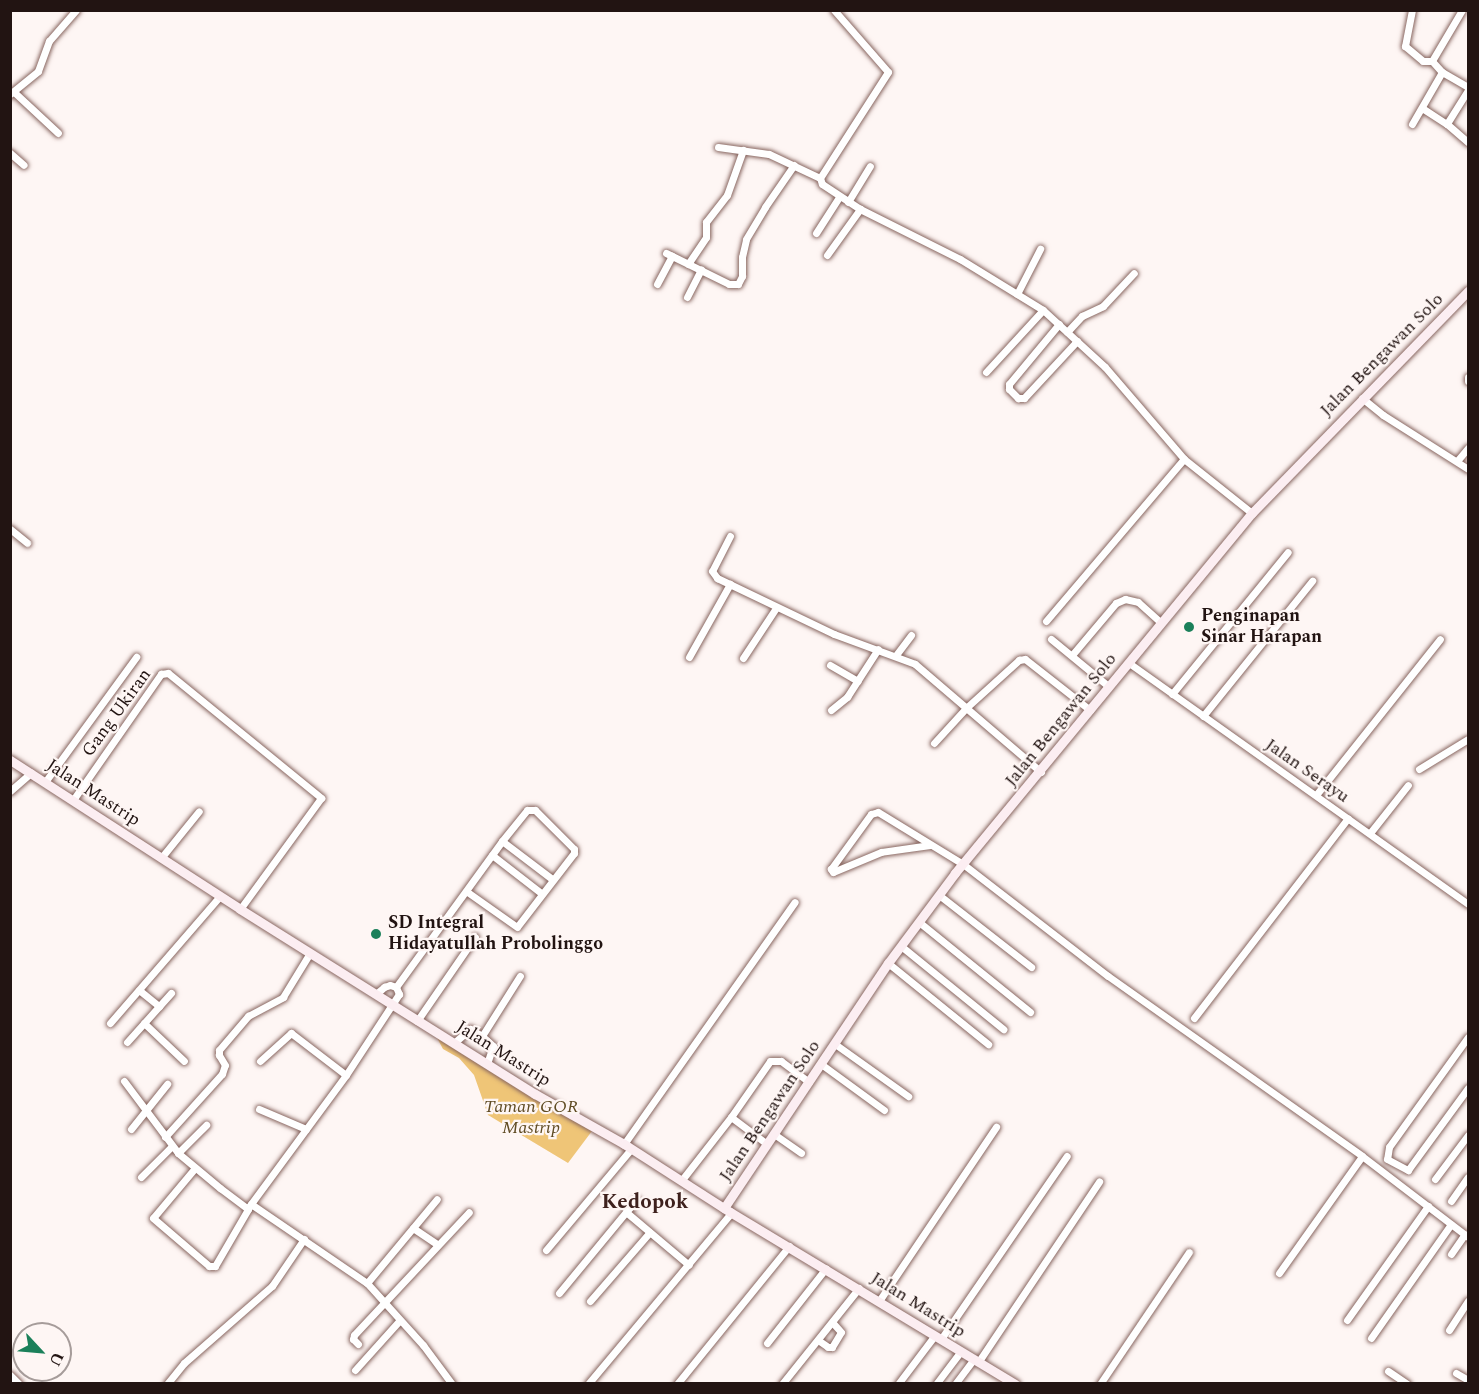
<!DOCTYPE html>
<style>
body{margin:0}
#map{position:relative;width:1479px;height:1394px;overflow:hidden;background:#fef6f4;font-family:Spectral,serif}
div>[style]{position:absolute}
.green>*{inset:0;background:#efc577}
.roads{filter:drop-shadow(0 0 2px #886660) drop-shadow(0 0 2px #886660)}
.minor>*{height:7px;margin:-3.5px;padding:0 3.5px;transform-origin:3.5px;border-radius:3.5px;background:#fff}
.secondary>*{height:9px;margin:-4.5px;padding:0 4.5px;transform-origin:4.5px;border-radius:4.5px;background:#fceef2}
.dots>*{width:16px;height:16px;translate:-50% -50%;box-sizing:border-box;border:3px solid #fef6f4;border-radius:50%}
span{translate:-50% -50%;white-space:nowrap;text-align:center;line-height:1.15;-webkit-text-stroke:4.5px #fef6f4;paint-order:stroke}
.street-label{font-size:18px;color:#221412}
.poi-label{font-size:18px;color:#221412;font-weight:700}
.left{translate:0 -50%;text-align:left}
.park-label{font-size:18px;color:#604c24;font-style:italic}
.quarter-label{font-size:21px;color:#3e211d;font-weight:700}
.frame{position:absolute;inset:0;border:12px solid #221412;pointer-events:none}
.north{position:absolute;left:12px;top:1322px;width:60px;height:60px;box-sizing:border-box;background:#fef6f4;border:2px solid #a69c9a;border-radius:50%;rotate:116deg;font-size:16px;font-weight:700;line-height:24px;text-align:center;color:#221412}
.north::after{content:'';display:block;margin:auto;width:21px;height:27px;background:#1b805a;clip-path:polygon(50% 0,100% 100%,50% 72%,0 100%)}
</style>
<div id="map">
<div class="green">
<div style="clip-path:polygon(436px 1036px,592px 1131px,568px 1163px,488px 1115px,474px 1075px,459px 1058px,443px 1049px)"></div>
</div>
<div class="roads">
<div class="minor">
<div style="left:834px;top:10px;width:82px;rotate:48.9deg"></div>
<div style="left:888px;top:72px;width:126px;rotate:122.7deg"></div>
<div style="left:820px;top:178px;width:6px;rotate:72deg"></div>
<div style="left:822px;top:184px;width:45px;rotate:33.3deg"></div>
<div style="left:860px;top:209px;width:112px;rotate:26.6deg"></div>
<div style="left:960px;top:259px;width:97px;rotate:31.6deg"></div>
<div style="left:1043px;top:310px;width:84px;rotate:42.6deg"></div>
<div style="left:1105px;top:367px;width:121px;rotate:49.3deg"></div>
<div style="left:1184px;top:459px;width:87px;rotate:38.5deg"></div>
<div style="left:1412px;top:10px;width:37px;rotate:101deg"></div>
<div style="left:1405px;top:46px;width:23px;rotate:40deg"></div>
<div style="left:1423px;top:61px;width:9px"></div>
<div style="left:1462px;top:10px;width:59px;rotate:120.5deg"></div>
<div style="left:1432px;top:61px;width:15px;rotate:48deg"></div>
<div style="left:1442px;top:72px;width:30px;rotate:30deg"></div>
<div style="left:1468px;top:90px;width:40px;rotate:122deg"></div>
<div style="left:1447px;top:124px;width:28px;rotate:41deg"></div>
<div style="left:14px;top:92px;width:60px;rotate:43deg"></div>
<div style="left:10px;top:94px;width:36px;rotate:-39deg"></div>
<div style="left:38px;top:71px;width:32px;rotate:-70deg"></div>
<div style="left:49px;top:41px;width:41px;rotate:-48.9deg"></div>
<div style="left:1422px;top:108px;width:30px;rotate:33deg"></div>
<div style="left:1412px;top:124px;width:60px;rotate:-60deg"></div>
<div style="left:718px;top:147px;width:51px;rotate:7.8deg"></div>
<div style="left:769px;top:154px;width:56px;rotate:25.2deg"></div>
<div style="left:10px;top:153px;width:18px;rotate:41deg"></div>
<div style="left:848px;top:202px;width:42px;rotate:-58.6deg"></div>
<div style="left:816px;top:233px;width:43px;rotate:-57.4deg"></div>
<div style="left:666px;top:253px;width:70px;rotate:26.2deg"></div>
<div style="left:729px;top:284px;width:9px"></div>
<div style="left:738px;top:284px;width:9px;rotate:-63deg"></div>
<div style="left:742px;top:276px;width:19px;rotate:-90deg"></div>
<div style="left:742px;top:257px;width:18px;rotate:-77deg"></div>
<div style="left:746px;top:239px;width:37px;rotate:-59deg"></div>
<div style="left:765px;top:207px;width:51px;rotate:-55.4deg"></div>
<div style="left:827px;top:255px;width:57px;rotate:-54.3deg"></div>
<div style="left:688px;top:264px;width:32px;rotate:-56deg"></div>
<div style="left:706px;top:237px;width:15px;rotate:-90deg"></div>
<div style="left:706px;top:222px;width:34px;rotate:-52deg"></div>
<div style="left:727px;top:195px;width:48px;rotate:-70.4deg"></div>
<div style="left:657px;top:284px;width:32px;rotate:-62deg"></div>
<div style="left:1017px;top:294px;width:51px;rotate:-62.9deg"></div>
<div style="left:687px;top:297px;width:31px;rotate:-63deg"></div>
<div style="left:1059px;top:324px;width:78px;rotate:129.8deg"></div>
<div style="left:1009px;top:384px;width:5px;rotate:90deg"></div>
<div style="left:1009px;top:389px;width:13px;rotate:45deg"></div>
<div style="left:1018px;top:398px;width:6px"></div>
<div style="left:1024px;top:398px;width:78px;rotate:-47.1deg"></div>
<div style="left:1067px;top:332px;width:22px;rotate:-47deg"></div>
<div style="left:1082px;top:316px;width:23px;rotate:-25deg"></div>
<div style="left:1103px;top:306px;width:45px;rotate:-46.8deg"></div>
<div style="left:986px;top:372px;width:84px;rotate:-47.4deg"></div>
<div style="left:1468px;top:377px;width:4px;rotate:90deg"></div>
<div style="left:1362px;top:398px;width:27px;rotate:39deg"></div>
<div style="left:1383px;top:415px;width:101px;rotate:32.4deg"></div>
<div style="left:1457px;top:461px;width:17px;rotate:-50deg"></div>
<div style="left:10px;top:529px;width:22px;rotate:39deg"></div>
<div style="left:730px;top:536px;width:39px;rotate:117deg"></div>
<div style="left:712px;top:571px;width:9px;rotate:54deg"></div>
<div style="left:717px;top:578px;width:130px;rotate:25.6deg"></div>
<div style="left:834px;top:634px;width:86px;rotate:20.3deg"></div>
<div style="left:915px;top:664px;width:166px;rotate:40.6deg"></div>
<div style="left:1046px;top:621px;width:213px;rotate:-49.6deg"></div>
<div style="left:1051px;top:639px;width:74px;rotate:39.5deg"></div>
<div style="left:896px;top:655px;width:25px;rotate:-53deg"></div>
<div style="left:1072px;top:655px;width:68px;rotate:-49.8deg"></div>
<div style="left:1116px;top:603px;width:10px;rotate:-24deg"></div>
<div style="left:1125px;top:599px;width:13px;rotate:13deg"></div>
<div style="left:1138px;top:602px;width:31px;rotate:42deg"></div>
<div style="left:689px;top:657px;width:84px;rotate:-60.7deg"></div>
<div style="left:743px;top:658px;width:60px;rotate:-56.6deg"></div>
<div style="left:1129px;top:663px;width:416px;rotate:35.4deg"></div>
<div style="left:830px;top:665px;width:32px;rotate:30deg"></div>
<div style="left:1172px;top:694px;width:183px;rotate:-50.8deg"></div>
<div style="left:831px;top:710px;width:21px;rotate:-39deg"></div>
<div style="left:847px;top:697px;width:57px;rotate:-57.1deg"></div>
<div style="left:1203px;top:716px;width:174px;rotate:-51.1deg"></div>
<div style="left:934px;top:743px;width:47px;rotate:-47.6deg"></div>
<div style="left:966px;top:708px;width:72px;rotate:-42.2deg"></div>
<div style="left:1019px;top:660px;width:6px;rotate:-9deg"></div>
<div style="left:1025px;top:659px;width:83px;rotate:38.1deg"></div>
<div style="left:1419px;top:769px;width:57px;rotate:-31.5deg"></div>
<div style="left:45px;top:782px;width:155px;rotate:-53.9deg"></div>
<div style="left:10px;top:791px;width:28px;rotate:-41deg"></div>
<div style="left:1316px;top:795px;width:199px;rotate:-51.5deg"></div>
<div style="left:73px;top:800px;width:154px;rotate:-55.1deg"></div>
<div style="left:161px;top:674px;width:7px;rotate:-8deg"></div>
<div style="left:168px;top:673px;width:198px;rotate:39.2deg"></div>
<div style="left:321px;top:798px;width:137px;rotate:126.1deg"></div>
<div style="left:1370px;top:833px;width:61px;rotate:-51.6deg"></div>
<div style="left:502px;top:841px;width:63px;rotate:37.2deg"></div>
<div style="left:930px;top:845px;width:49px;rotate:171.9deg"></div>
<div style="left:881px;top:852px;width:52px;rotate:157.4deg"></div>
<div style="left:833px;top:872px;width:4px;rotate:-124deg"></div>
<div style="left:831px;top:869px;width:68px;rotate:-54deg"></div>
<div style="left:871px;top:814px;width:7px;rotate:-16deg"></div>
<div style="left:878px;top:812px;width:100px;rotate:31.5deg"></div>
<div style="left:963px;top:864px;width:183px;rotate:37.7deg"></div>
<div style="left:1108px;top:976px;width:311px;rotate:35.3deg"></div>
<div style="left:1362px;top:1156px;width:133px;rotate:37.4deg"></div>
<div style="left:492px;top:855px;width:62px;rotate:37.8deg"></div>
<div style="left:161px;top:858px;width:60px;rotate:-51deg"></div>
<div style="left:939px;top:895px;width:117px;rotate:38deg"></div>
<div style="left:919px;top:922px;width:143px;rotate:39deg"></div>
<div style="left:901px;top:946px;width:132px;rotate:39.1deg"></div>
<div style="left:888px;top:963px;width:129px;rotate:39deg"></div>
<div style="left:396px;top:987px;width:180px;rotate:-54deg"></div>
<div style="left:502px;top:841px;width:40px;rotate:-51deg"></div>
<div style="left:527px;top:810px;width:8px"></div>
<div style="left:535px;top:810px;width:55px;rotate:45deg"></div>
<div style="left:574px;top:849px;width:4px;rotate:90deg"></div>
<div style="left:574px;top:853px;width:93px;rotate:127.6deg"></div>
<div style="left:517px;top:927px;width:62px;rotate:-144.8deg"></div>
<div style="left:139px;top:990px;width:26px;rotate:39deg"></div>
<div style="left:376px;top:994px;width:11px;rotate:-41deg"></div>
<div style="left:384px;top:987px;width:6px;rotate:-18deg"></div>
<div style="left:390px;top:985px;width:6px;rotate:18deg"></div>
<div style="left:396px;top:987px;width:8px;rotate:67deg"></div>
<div style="left:399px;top:994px;width:97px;rotate:123.2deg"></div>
<div style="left:346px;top:1075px;width:160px;rotate:126.4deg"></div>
<div style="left:251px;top:1204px;width:140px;rotate:34.3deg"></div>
<div style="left:367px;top:1283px;width:84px;rotate:47.9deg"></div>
<div style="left:423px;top:1345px;width:49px;rotate:53.4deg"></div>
<div style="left:1194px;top:1018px;width:252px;rotate:-52.4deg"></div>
<div style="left:417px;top:1021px;width:102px;rotate:-55.4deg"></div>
<div style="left:110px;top:1023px;width:168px;rotate:-49.1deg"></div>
<div style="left:144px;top:1023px;width:55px;rotate:43.5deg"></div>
<div style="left:482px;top:1036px;width:71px;rotate:-57.7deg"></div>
<div style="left:1468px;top:1037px;width:135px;rotate:125.7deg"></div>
<div style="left:1389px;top:1147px;width:12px;rotate:99deg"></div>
<div style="left:1387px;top:1159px;width:24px;rotate:28deg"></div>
<div style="left:1408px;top:1170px;width:102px;rotate:-53.8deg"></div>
<div style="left:127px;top:1042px;width:66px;rotate:-48.1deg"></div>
<div style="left:455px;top:1042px;width:20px;rotate:-41deg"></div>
<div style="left:470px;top:1029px;width:14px;rotate:30deg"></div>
<div style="left:482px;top:1036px;width:15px;rotate:42deg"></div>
<div style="left:493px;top:1046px;width:18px;rotate:109deg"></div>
<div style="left:835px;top:1044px;width:90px;rotate:35.5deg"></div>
<div style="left:260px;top:1061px;width:42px;rotate:-42.1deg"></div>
<div style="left:291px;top:1033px;width:69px;rotate:37.4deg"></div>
<div style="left:821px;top:1064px;width:78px;rotate:36.1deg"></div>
<div style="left:124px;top:1081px;width:90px;rotate:53.1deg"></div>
<div style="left:178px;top:1153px;width:55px;rotate:39.8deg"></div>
<div style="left:220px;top:1188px;width:35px;rotate:37deg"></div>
<div style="left:248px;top:1209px;width:4px;rotate:-63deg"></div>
<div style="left:259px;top:1109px;width:51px;rotate:23.1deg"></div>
<div style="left:731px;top:1117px;width:45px;rotate:36.9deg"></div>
<div style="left:131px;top:1129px;width:58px;rotate:-51.3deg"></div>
<div style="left:774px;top:1134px;width:33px;rotate:35deg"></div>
<div style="left:165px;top:1137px;width:85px;rotate:-47.9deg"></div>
<div style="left:222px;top:1074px;width:9px;rotate:-72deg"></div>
<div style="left:225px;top:1065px;width:12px;rotate:-121deg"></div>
<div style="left:219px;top:1055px;width:5px;rotate:-90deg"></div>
<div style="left:219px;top:1050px;width:45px;rotate:-49.5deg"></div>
<div style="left:248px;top:1016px;width:40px;rotate:-28deg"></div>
<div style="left:283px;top:997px;width:52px;rotate:-58.5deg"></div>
<div style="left:624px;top:1144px;width:296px;rotate:-54.8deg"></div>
<div style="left:178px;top:1153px;width:40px;rotate:-45deg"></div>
<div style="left:195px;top:1168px;width:65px;rotate:130deg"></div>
<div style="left:153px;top:1218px;width:74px;rotate:40.6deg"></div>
<div style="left:209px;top:1266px;width:6px"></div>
<div style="left:215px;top:1266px;width:66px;rotate:-59.9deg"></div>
<div style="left:141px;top:1177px;width:44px;rotate:-45deg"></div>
<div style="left:1435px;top:1179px;width:55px;rotate:-53.1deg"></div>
<div style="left:681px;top:1181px;width:81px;rotate:-52deg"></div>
<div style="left:731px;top:1117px;width:68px;rotate:-55.1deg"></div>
<div style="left:770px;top:1061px;width:11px"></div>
<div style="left:781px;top:1061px;width:35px;rotate:37deg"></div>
<div style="left:637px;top:1200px;width:16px;rotate:133deg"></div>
<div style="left:626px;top:1212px;width:82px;rotate:40.1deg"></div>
<div style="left:1451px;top:1201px;width:29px;rotate:-55deg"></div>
<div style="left:413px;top:1228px;width:30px;rotate:34deg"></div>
<div style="left:546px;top:1250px;width:132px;rotate:-49.9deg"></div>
<div style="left:1451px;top:1254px;width:24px;rotate:-55deg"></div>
<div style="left:1279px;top:1273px;width:143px;rotate:-54.6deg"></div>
<div style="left:367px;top:1283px;width:109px;rotate:-50.2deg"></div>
<div style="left:559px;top:1293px;width:105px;rotate:-50.4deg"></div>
<div style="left:590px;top:1301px;width:91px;rotate:-49deg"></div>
<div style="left:879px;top:1301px;width:210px;rotate:-56.1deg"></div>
<div style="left:1347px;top:1320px;width:140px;rotate:-54.6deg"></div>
<div style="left:1449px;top:1330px;width:35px;rotate:-57deg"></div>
<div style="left:1371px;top:1338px;width:139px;rotate:-54.9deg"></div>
<div style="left:941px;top:1339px;width:222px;rotate:-55.5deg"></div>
<div style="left:818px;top:1340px;width:12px;rotate:35deg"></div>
<div style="left:828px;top:1347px;width:4px"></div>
<div style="left:832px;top:1347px;width:17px;rotate:-59deg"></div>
<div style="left:841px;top:1332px;width:13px;rotate:-132deg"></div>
<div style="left:767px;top:1343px;width:95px;rotate:-51.8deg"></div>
<div style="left:358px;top:1344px;width:7px;rotate:-135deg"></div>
<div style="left:353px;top:1339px;width:4px;rotate:-76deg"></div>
<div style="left:354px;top:1335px;width:168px;rotate:-46.9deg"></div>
<div style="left:979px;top:1361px;width:216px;rotate:-56.2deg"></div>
<div style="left:355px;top:1370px;width:67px;rotate:-48deg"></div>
<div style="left:1388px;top:1371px;width:23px;rotate:34deg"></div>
<div style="left:1456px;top:1373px;width:14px;rotate:30deg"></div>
<div style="left:10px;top:1375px;width:13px;rotate:45deg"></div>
<div style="left:167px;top:1384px;width:27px;rotate:-51deg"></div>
<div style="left:184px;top:1363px;width:117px;rotate:-41.2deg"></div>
<div style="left:272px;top:1286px;width:57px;rotate:-55.8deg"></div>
<div style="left:588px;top:1384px;width:223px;rotate:-50.1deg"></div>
<div style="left:677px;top:1384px;width:178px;rotate:-50.9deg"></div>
<div style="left:782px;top:1384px;width:123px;rotate:-51.3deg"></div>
<div style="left:898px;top:1384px;width:61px;rotate:-52.9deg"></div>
<div style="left:936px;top:1384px;width:41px;rotate:-52.9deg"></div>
<div style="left:955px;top:1384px;width:31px;rotate:-53deg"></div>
<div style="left:1100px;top:1384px;width:159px;rotate:-56deg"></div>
</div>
<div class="secondary">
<div style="left:10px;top:760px;width:274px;rotate:32.9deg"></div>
<div style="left:240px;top:909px;width:348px;rotate:32.1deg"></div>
<div style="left:535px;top:1094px;width:102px;rotate:29.3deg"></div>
<div style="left:624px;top:1144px;width:126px;rotate:32.7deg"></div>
<div style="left:730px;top:1212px;width:333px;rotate:31.1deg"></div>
<div style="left:724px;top:1208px;width:295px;rotate:-56.2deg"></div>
<div style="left:888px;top:963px;width:112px;rotate:-53.3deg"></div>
<div style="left:955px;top:873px;width:467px;rotate:-50.5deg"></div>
<div style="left:1252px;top:513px;width:310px;rotate:-45.8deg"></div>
</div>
</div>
<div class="dots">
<div style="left:1189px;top:627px;background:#1b805a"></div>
<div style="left:376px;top:934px;background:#1b805a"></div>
</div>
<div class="street-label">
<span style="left:1382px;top:355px;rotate:-45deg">Jalan Bengawan Solo</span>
<span style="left:117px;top:713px;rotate:-54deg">Gang Ukiran</span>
<span style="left:1061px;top:720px;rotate:-51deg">Jalan Bengawan Solo</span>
<span style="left:1307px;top:771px;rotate:35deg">Jalan Serayu</span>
<span style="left:93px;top:793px;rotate:33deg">Jalan Mastrip</span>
<span style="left:503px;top:1054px;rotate:32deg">Jalan Mastrip</span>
<span style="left:770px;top:1111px;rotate:-56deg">Jalan Bengawan Solo</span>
<span style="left:918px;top:1305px;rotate:32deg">Jalan Mastrip</span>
</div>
<div class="poi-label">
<span class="left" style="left:1201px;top:627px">Penginapan<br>Sinar Harapan</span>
<span class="left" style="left:388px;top:934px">SD Integral<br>Hidayatullah Probolinggo</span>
</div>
<div class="park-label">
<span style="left:531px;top:1118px">Taman GOR<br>Mastrip</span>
</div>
<div class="quarter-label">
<span style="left:645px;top:1202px">Kedopok</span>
</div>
<div class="frame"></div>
<div class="north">U</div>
</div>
